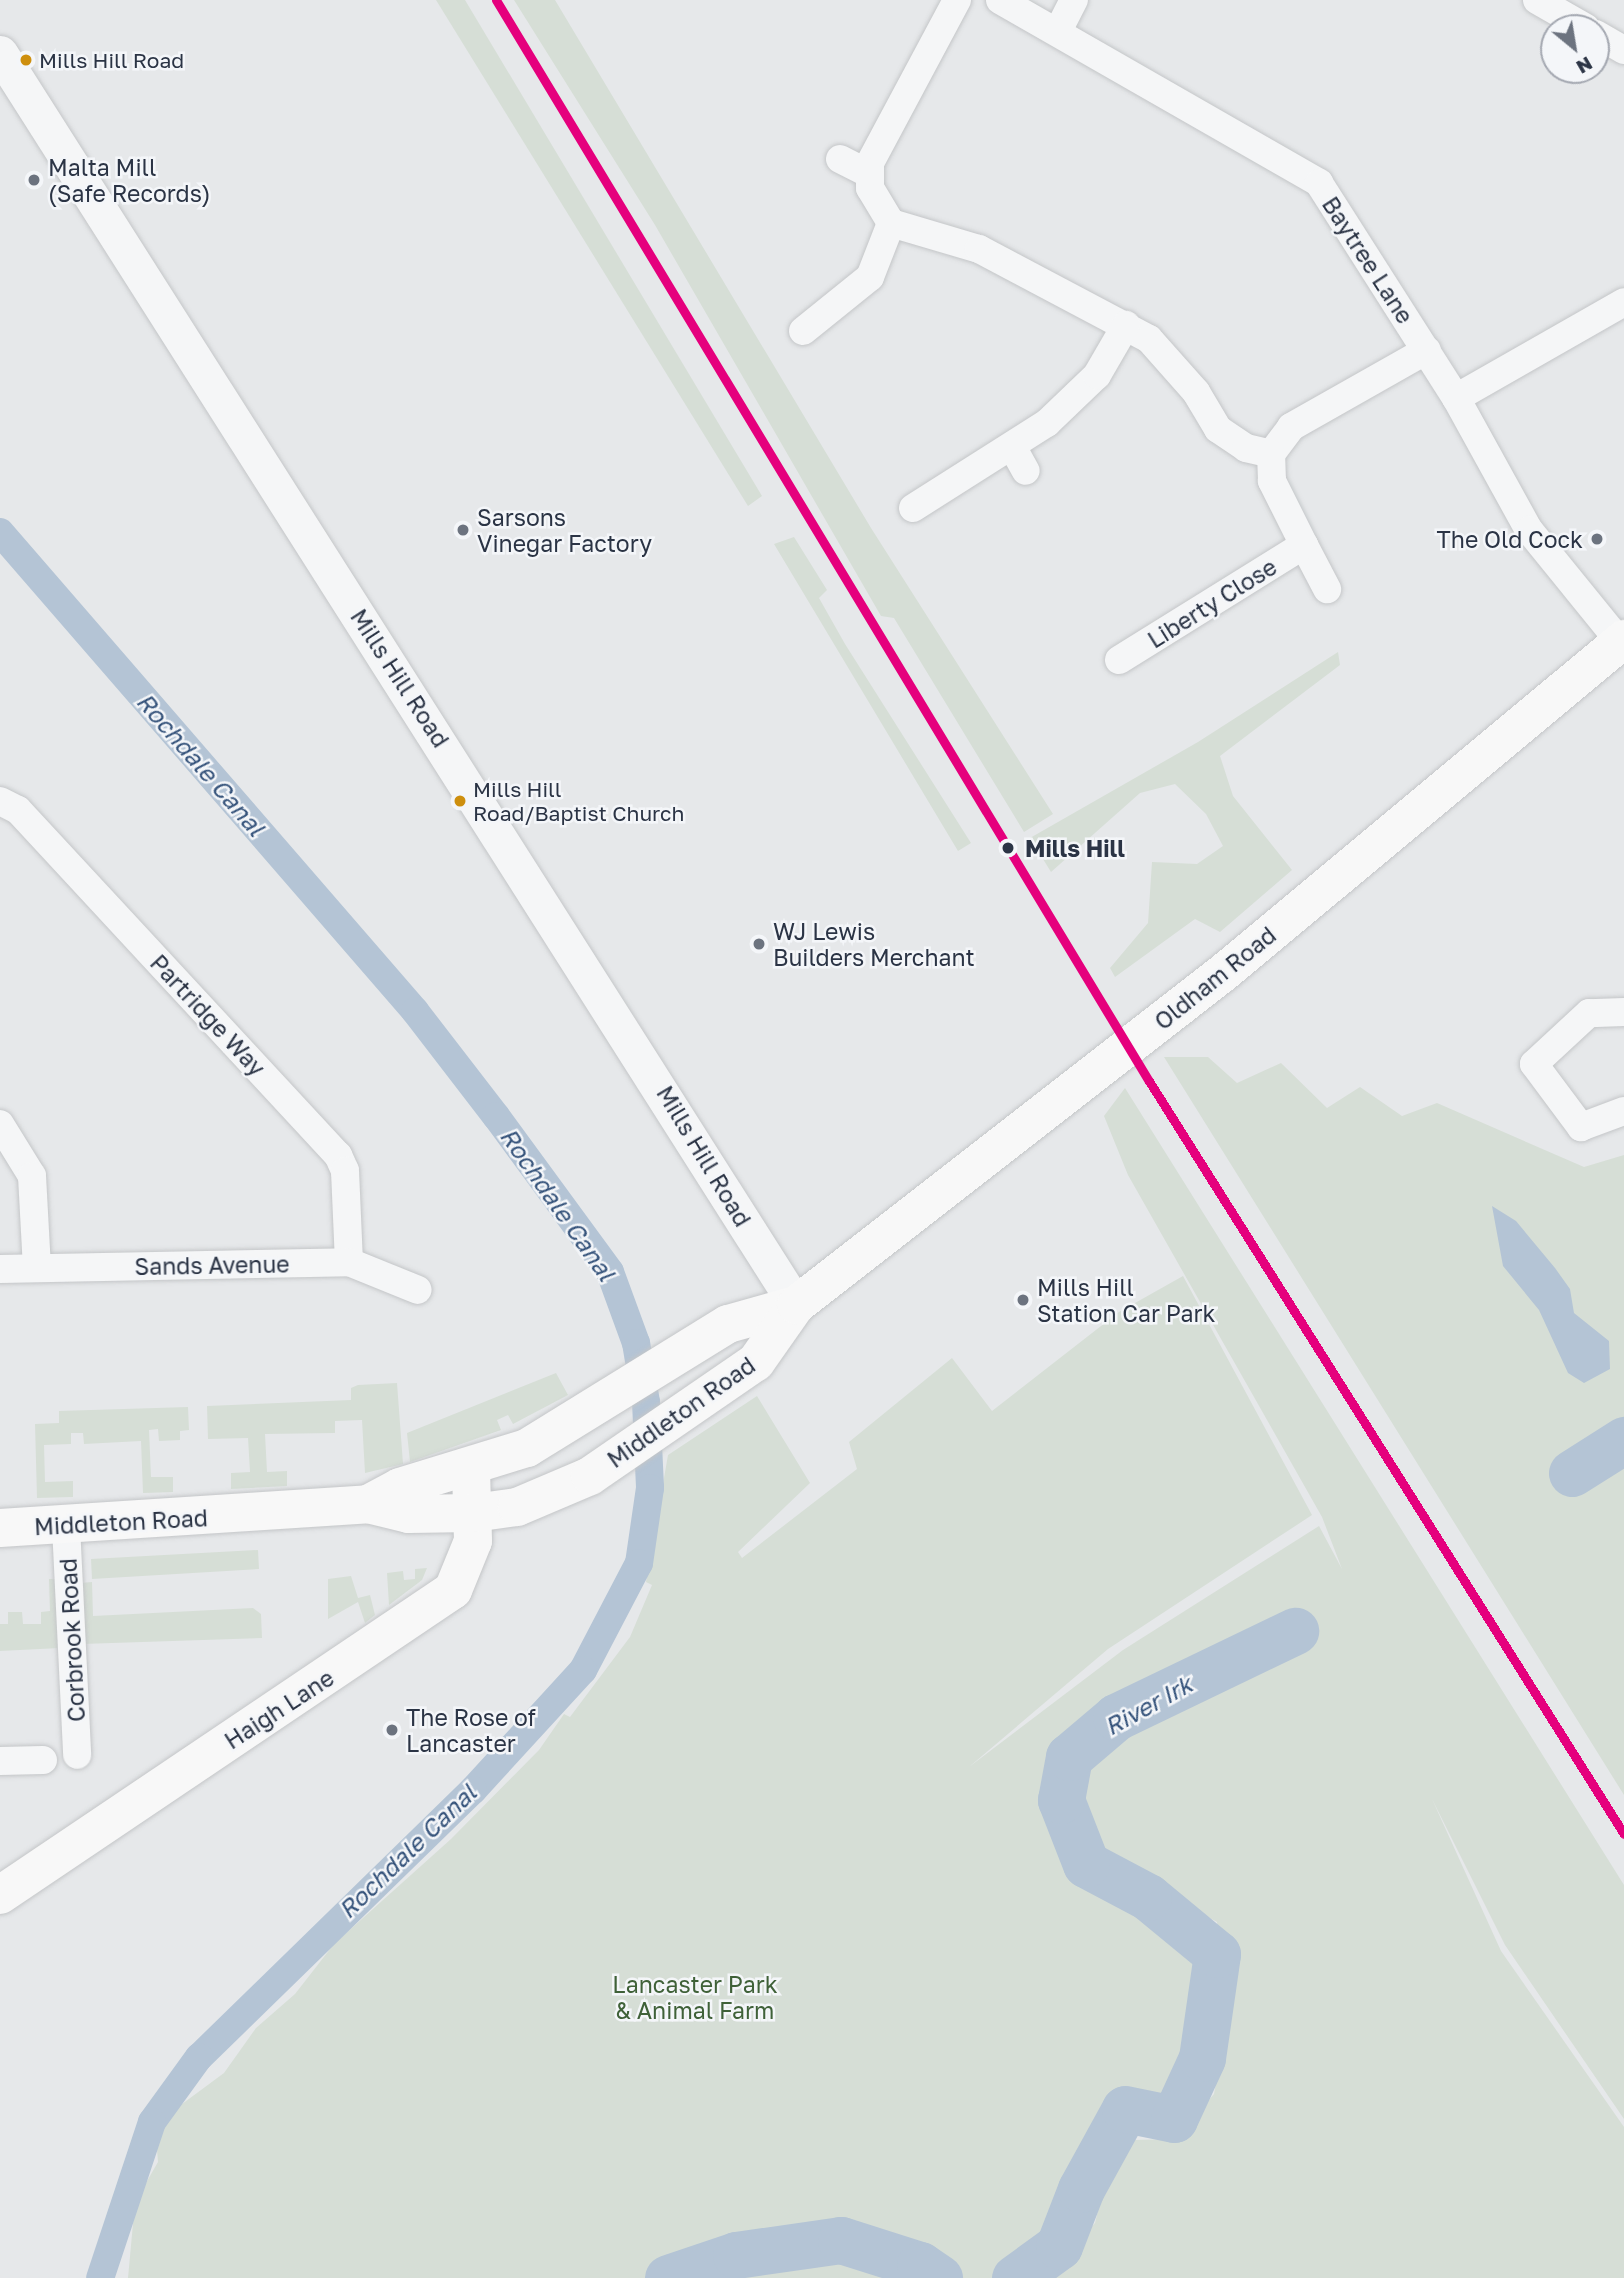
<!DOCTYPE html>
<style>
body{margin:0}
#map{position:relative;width:1624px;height:2278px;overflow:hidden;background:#e6e8ea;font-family:"Golos Text",sans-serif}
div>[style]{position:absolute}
.green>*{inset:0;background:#d6ded6}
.water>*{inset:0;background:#b4c4d5}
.canal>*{height:28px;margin:-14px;padding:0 14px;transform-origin:14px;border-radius:14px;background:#b4c4d5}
.river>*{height:47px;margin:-23.5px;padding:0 23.5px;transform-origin:23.5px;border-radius:23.5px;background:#b4c4d5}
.roads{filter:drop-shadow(0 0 2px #c4c6c8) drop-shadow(0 0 2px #c4c6c8)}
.minor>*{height:28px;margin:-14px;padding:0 14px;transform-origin:14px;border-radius:14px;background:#f5f6f7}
.tertiary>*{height:35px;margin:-17.5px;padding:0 17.5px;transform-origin:17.5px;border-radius:17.5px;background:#f5f6f7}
.secondary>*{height:38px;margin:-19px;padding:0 19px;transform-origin:19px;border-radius:19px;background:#f8f8f8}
.primary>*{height:38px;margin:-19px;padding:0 19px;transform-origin:19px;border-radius:19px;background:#f8f8f8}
.rail-1>*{height:9px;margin:-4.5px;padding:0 4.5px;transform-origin:4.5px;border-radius:4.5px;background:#e5007d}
.dots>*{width:19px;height:19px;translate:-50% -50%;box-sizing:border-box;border:4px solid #f4f6f9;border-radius:50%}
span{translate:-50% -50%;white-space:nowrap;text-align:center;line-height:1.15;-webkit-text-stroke:5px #f4f6f9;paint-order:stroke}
.bus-label{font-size:21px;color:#2b3445}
.left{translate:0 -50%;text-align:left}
.poi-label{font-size:23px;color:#2b3445}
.right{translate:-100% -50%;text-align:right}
.street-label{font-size:23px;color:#2b3445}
.stop-label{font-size:23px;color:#2b3445;font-weight:700}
.park-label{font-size:23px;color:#3f6138}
.water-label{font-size:24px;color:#34527a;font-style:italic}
.north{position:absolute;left:1540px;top:14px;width:70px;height:70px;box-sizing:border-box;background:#f4f6f9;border:2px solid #a4a8b1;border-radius:50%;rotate:150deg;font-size:19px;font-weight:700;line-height:28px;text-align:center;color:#2b3445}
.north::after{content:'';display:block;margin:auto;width:24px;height:32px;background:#6c737f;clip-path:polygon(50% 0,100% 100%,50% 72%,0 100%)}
</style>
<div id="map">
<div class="green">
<div style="clip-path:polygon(436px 0,465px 0,762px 496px,748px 506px)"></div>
<div style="clip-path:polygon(514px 0,555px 0,871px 528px,1053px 814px,1024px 832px,894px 618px,881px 616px,655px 225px)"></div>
<div style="clip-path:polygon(794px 537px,827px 590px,819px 598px,845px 644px,971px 843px,958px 851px,774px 544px)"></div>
<div style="clip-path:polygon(1338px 652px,1340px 665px,1220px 756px,1233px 796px,1292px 870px,1220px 932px,1195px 919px,1115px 977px,1110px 968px,1148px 923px,1152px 862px,1197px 864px,1223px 846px,1206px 814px,1175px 784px,1140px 793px,1051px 872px,1030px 838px,1198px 742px)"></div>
<div style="clip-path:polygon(1164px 1057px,1208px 1057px,1237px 1083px,1281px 1063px,1327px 1108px,1360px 1087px,1402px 1116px,1437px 1103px,1584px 1167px,1624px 1155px,1624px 1795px)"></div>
<div style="clip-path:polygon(1125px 1088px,1624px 1885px,1624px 2119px,1505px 1945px,1432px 1799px,1501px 1951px,1624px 2127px,1624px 2278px,1046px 2278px,1095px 2223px,1110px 2161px,1133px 2140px,1175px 2139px,1214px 2094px,1227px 2019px,1217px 1922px,1190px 1907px,1193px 1928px,1184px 1938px,1204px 1965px,1196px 2056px,1170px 2107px,1121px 2106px,1074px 2181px,1050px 2245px,1013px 2271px,1015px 2278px,128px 2278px,135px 2202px,158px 2162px,155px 2124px,224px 2073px,256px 2028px,295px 1994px,334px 1944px,451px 1839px,539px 1750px,564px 1714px,570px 1717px,630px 1637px,652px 1585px,646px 1582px,668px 1455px,757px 1396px,810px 1483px,738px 1552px,742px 1558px,857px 1469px,849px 1442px,952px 1358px,992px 1411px,1119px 1312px,1183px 1276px,1312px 1515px,1108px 1649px,969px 1767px,1123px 1650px,1319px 1526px,1342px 1569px,1322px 1517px,1128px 1175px,1104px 1116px)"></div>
<div style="clip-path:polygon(556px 1373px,568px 1395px,513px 1424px,508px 1415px,497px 1420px,501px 1430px,410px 1462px,407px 1433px)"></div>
<div style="clip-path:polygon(397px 1383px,403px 1464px,365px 1473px,362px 1420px,335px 1421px,335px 1433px,265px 1434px,267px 1472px,287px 1471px,287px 1486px,231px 1489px,231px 1473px,250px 1472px,248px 1438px,208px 1439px,207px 1406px,351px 1400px,351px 1388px,358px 1385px)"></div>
<div style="clip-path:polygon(188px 1407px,189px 1430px,180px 1431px,180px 1440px,159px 1441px,158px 1429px,149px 1430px,151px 1477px,173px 1477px,173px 1492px,143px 1493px,141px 1441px,84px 1444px,83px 1433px,71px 1433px,71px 1444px,44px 1445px,45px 1482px,73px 1481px,73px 1497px,37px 1498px,35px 1424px,59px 1423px,59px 1411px)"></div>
<div style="clip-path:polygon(258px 1550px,259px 1569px,92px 1579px,91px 1559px)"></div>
<div style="clip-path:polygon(427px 1568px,422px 1580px,389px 1605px,387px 1573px,403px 1571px,404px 1580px,415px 1579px,415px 1569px)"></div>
<div style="clip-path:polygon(351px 1576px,358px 1598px,370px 1595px,375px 1615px,365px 1623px,358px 1602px,328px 1619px,328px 1579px)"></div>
<div style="clip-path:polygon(49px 1579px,58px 1579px,60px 1648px,0 1651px,0 1624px,8px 1624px,8px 1612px,22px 1612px,23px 1624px,41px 1624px,41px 1612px,50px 1611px)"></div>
<div style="clip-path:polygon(92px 1582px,93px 1616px,253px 1608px,261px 1614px,262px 1638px,82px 1644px,80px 1583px)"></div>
</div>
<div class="water">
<div style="clip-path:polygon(1492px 1206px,1516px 1221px,1555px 1268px,1570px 1289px,1574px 1313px,1609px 1341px,1610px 1369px,1584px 1383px,1568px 1373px,1539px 1310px,1503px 1266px)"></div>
</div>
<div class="canal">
<div style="left:0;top:532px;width:634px;rotate:49.09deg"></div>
<div style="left:415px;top:1011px;width:133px;rotate:52.4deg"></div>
<div style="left:496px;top:1116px;width:193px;rotate:53.8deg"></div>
<div style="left:610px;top:1272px;width:76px;rotate:69.9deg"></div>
<div style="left:636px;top:1343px;width:60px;rotate:80.4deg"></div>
<div style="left:646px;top:1402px;width:86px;rotate:87.3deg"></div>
<div style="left:650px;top:1488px;width:76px;rotate:98.3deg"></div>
<div style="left:639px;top:1563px;width:121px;rotate:117.6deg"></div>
<div style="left:583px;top:1670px;width:163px;rotate:132.5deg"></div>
<div style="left:473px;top:1790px;width:383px;rotate:135.7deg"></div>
<div style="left:199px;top:2057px;width:80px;rotate:125.9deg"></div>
<div style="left:152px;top:2122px;width:164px;rotate:108.4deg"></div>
</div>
<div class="river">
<div style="left:1572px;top:1473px;width:62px;rotate:-32.4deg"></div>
<div style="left:668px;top:2278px;width:72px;rotate:-18.7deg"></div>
<div style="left:736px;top:2255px;width:106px;rotate:-8.1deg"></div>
<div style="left:841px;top:2240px;width:83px;rotate:17.6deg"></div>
<div style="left:920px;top:2265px;width:23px;rotate:34deg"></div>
<div style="left:1015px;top:2278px;width:54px;rotate:-36deg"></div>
<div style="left:1059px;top:2246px;width:61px;rotate:-68.9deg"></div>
<div style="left:1081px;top:2189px;width:91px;rotate:-61.2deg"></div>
<div style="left:1125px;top:2109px;width:50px;rotate:11.5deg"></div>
<div style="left:1174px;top:2119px;width:67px;rotate:-65.3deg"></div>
<div style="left:1202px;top:2058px;width:105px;rotate:-81.8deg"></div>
<div style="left:1217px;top:1954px;width:89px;rotate:-140.4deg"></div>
<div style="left:1148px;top:1897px;width:70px;rotate:-152deg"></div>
<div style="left:1086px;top:1864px;width:69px;rotate:-111.3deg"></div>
<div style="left:1061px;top:1800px;width:44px;rotate:-79.5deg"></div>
<div style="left:1069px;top:1757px;width:62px;rotate:-40.4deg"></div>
<div style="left:1116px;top:1717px;width:199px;rotate:-25.7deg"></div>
</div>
<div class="roads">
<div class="minor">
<div style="left:957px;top:0;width:185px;rotate:118.1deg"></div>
<div style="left:870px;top:163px;width:25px;rotate:90deg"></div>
<div style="left:870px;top:188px;width:41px;rotate:59deg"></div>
<div style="left:891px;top:223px;width:92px;rotate:16.5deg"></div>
<div style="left:979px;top:249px;width:192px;rotate:27.9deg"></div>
<div style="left:1149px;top:339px;width:71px;rotate:48.4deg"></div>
<div style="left:1196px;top:392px;width:43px;rotate:59.3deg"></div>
<div style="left:1218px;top:429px;width:34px;rotate:34deg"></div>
<div style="left:1246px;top:448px;width:26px;rotate:13deg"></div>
<div style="left:1271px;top:454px;width:34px;rotate:-53deg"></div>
<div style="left:1291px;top:427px;width:156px;rotate:-29.5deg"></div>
<div style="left:1000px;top:0;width:368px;rotate:29.8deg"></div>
<div style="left:1319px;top:183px;width:255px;rotate:57.5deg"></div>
<div style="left:1456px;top:398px;width:151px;rotate:61.1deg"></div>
<div style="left:1529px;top:530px;width:151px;rotate:50.9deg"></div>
<div style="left:1537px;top:0;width:56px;rotate:29.7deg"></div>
<div style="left:1058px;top:31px;width:35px;rotate:-63deg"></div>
<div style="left:1596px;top:34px;width:32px;rotate:30deg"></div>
<div style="left:840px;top:159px;width:30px;rotate:27deg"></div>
<div style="left:803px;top:331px;width:86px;rotate:-38.9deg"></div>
<div style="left:870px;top:277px;width:58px;rotate:-68.7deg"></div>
<div style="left:1456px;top:398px;width:193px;rotate:-29.7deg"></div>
<div style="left:1013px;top:448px;width:26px;rotate:61deg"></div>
<div style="left:913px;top:508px;width:159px;rotate:-32.4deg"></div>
<div style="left:1047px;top:423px;width:69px;rotate:-43.8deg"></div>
<div style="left:1097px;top:375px;width:58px;rotate:-59.9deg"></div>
<div style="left:1304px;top:545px;width:50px;rotate:62.4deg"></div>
<div style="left:1119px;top:660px;width:218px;rotate:-31.9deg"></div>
<div style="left:1304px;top:545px;width:72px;rotate:-116.6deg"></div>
<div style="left:1272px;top:481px;width:27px;rotate:-92deg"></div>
<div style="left:0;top:801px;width:20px;rotate:27deg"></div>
<div style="left:18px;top:810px;width:471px;rotate:47.2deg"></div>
<div style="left:338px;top:1155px;width:17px;rotate:66deg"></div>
<div style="left:345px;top:1171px;width:91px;rotate:87.5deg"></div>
<div style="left:1624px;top:1012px;width:35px;rotate:178deg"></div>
<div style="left:1589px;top:1013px;width:75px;rotate:137.2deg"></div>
<div style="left:1534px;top:1064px;width:79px;rotate:53.3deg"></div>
<div style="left:1581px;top:1127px;width:46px;rotate:-20.4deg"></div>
<div style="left:0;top:1124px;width:61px;rotate:58.4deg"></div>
<div style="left:32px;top:1176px;width:92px;rotate:86.9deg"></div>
<div style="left:0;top:1269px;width:349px;rotate:-1.1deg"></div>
<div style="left:349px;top:1262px;width:74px;rotate:22.1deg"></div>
<div style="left:66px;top:1526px;width:229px;rotate:87.2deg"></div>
<div style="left:0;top:1761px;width:43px;rotate:-1.3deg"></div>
</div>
<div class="tertiary">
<div style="left:0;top:53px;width:1484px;rotate:57.55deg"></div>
</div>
<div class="secondary">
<div style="left:0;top:1895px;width:546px;rotate:-33.95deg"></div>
<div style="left:453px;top:1590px;width:53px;rotate:-67.8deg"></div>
<div style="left:473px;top:1541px;width:71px;rotate:-91.6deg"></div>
</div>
<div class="primary">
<div style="left:368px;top:1504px;width:36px;rotate:-28deg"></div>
<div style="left:400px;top:1487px;width:133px;rotate:-17.1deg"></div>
<div style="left:527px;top:1448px;width:236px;rotate:-31.7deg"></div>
<div style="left:728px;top:1324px;width:71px;rotate:-15.6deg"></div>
<div style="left:0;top:1528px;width:369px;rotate:-3.7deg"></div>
<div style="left:368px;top:1504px;width:42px;rotate:13.7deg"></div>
<div style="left:409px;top:1514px;width:64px;rotate:-0.9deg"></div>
<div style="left:473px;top:1513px;width:44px;rotate:-7.8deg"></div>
<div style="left:517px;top:1507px;width:79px;rotate:-23deg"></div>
<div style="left:590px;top:1476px;width:201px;rotate:-34.5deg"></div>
<div style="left:756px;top:1362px;width:70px;rotate:-54.9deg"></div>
<div style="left:796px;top:1305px;width:541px;rotate:-37.87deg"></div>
<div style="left:1223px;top:973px;width:522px;rotate:-39.79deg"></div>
</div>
</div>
<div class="rail-1">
<div style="left:496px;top:0;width:1263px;rotate:58.87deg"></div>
<div style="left:1149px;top:1081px;width:890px;rotate:57.76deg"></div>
</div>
<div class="dots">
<div style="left:26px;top:60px;background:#ce8f0e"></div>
<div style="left:34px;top:180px;background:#6c737f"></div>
<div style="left:463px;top:530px;background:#6c737f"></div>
<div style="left:1597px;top:539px;background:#6c737f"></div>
<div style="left:460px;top:801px;background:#ce8f0e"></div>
<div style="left:1008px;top:848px;background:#2b3445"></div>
<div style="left:759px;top:944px;background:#6c737f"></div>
<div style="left:1023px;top:1300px;background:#6c737f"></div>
<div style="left:392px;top:1730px;background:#6c737f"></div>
</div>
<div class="bus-label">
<span class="left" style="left:39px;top:60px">Mills Hill Road</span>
<span class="left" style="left:473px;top:801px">Mills Hill<br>Road/Baptist Church</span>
</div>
<div class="poi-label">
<span class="left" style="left:48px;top:180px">Malta Mill<br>(Safe Records)</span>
<span class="left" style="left:477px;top:530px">Sarsons<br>Vinegar Factory</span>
<span class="right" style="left:1583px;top:539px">The Old Cock</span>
<span class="left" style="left:773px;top:944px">WJ Lewis<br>Builders Merchant</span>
<span class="left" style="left:1037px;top:1300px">Mills Hill<br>Station Car Park</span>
<span class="left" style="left:406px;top:1730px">The Rose of<br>Lancaster</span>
</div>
<div class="street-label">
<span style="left:1368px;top:260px;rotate:57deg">Baytree Lane</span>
<span style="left:1212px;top:603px;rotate:-32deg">Liberty Close</span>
<span style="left:400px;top:678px;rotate:57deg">Mills Hill Road</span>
<span style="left:1215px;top:978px;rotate:-39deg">Oldham Road</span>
<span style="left:208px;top:1015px;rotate:47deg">Partridge Way</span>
<span style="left:704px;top:1156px;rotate:59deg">Mills Hill Road</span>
<span style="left:212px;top:1265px;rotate:-1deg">Sands Avenue</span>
<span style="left:681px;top:1412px;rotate:-35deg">Middleton Road</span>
<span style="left:121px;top:1522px;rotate:-3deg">Middleton Road</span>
<span style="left:72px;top:1640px;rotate:-93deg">Corbrook Road</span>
<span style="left:279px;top:1709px;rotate:-33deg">Haigh Lane</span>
</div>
<div class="stop-label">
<span class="left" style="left:1025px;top:848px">Mills Hill</span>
</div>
<div class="park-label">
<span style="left:695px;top:1997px">Lancaster Park<br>&amp; Animal Farm</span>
</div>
<div class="water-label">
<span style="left:201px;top:764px;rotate:49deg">Rochdale Canal</span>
<span style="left:558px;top:1204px;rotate:55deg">Rochdale Canal</span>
<span style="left:1148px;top:1705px;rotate:-29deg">River Irk</span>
<span style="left:407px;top:1851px;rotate:-44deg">Rochdale Canal</span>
</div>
<div class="north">N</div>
</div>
